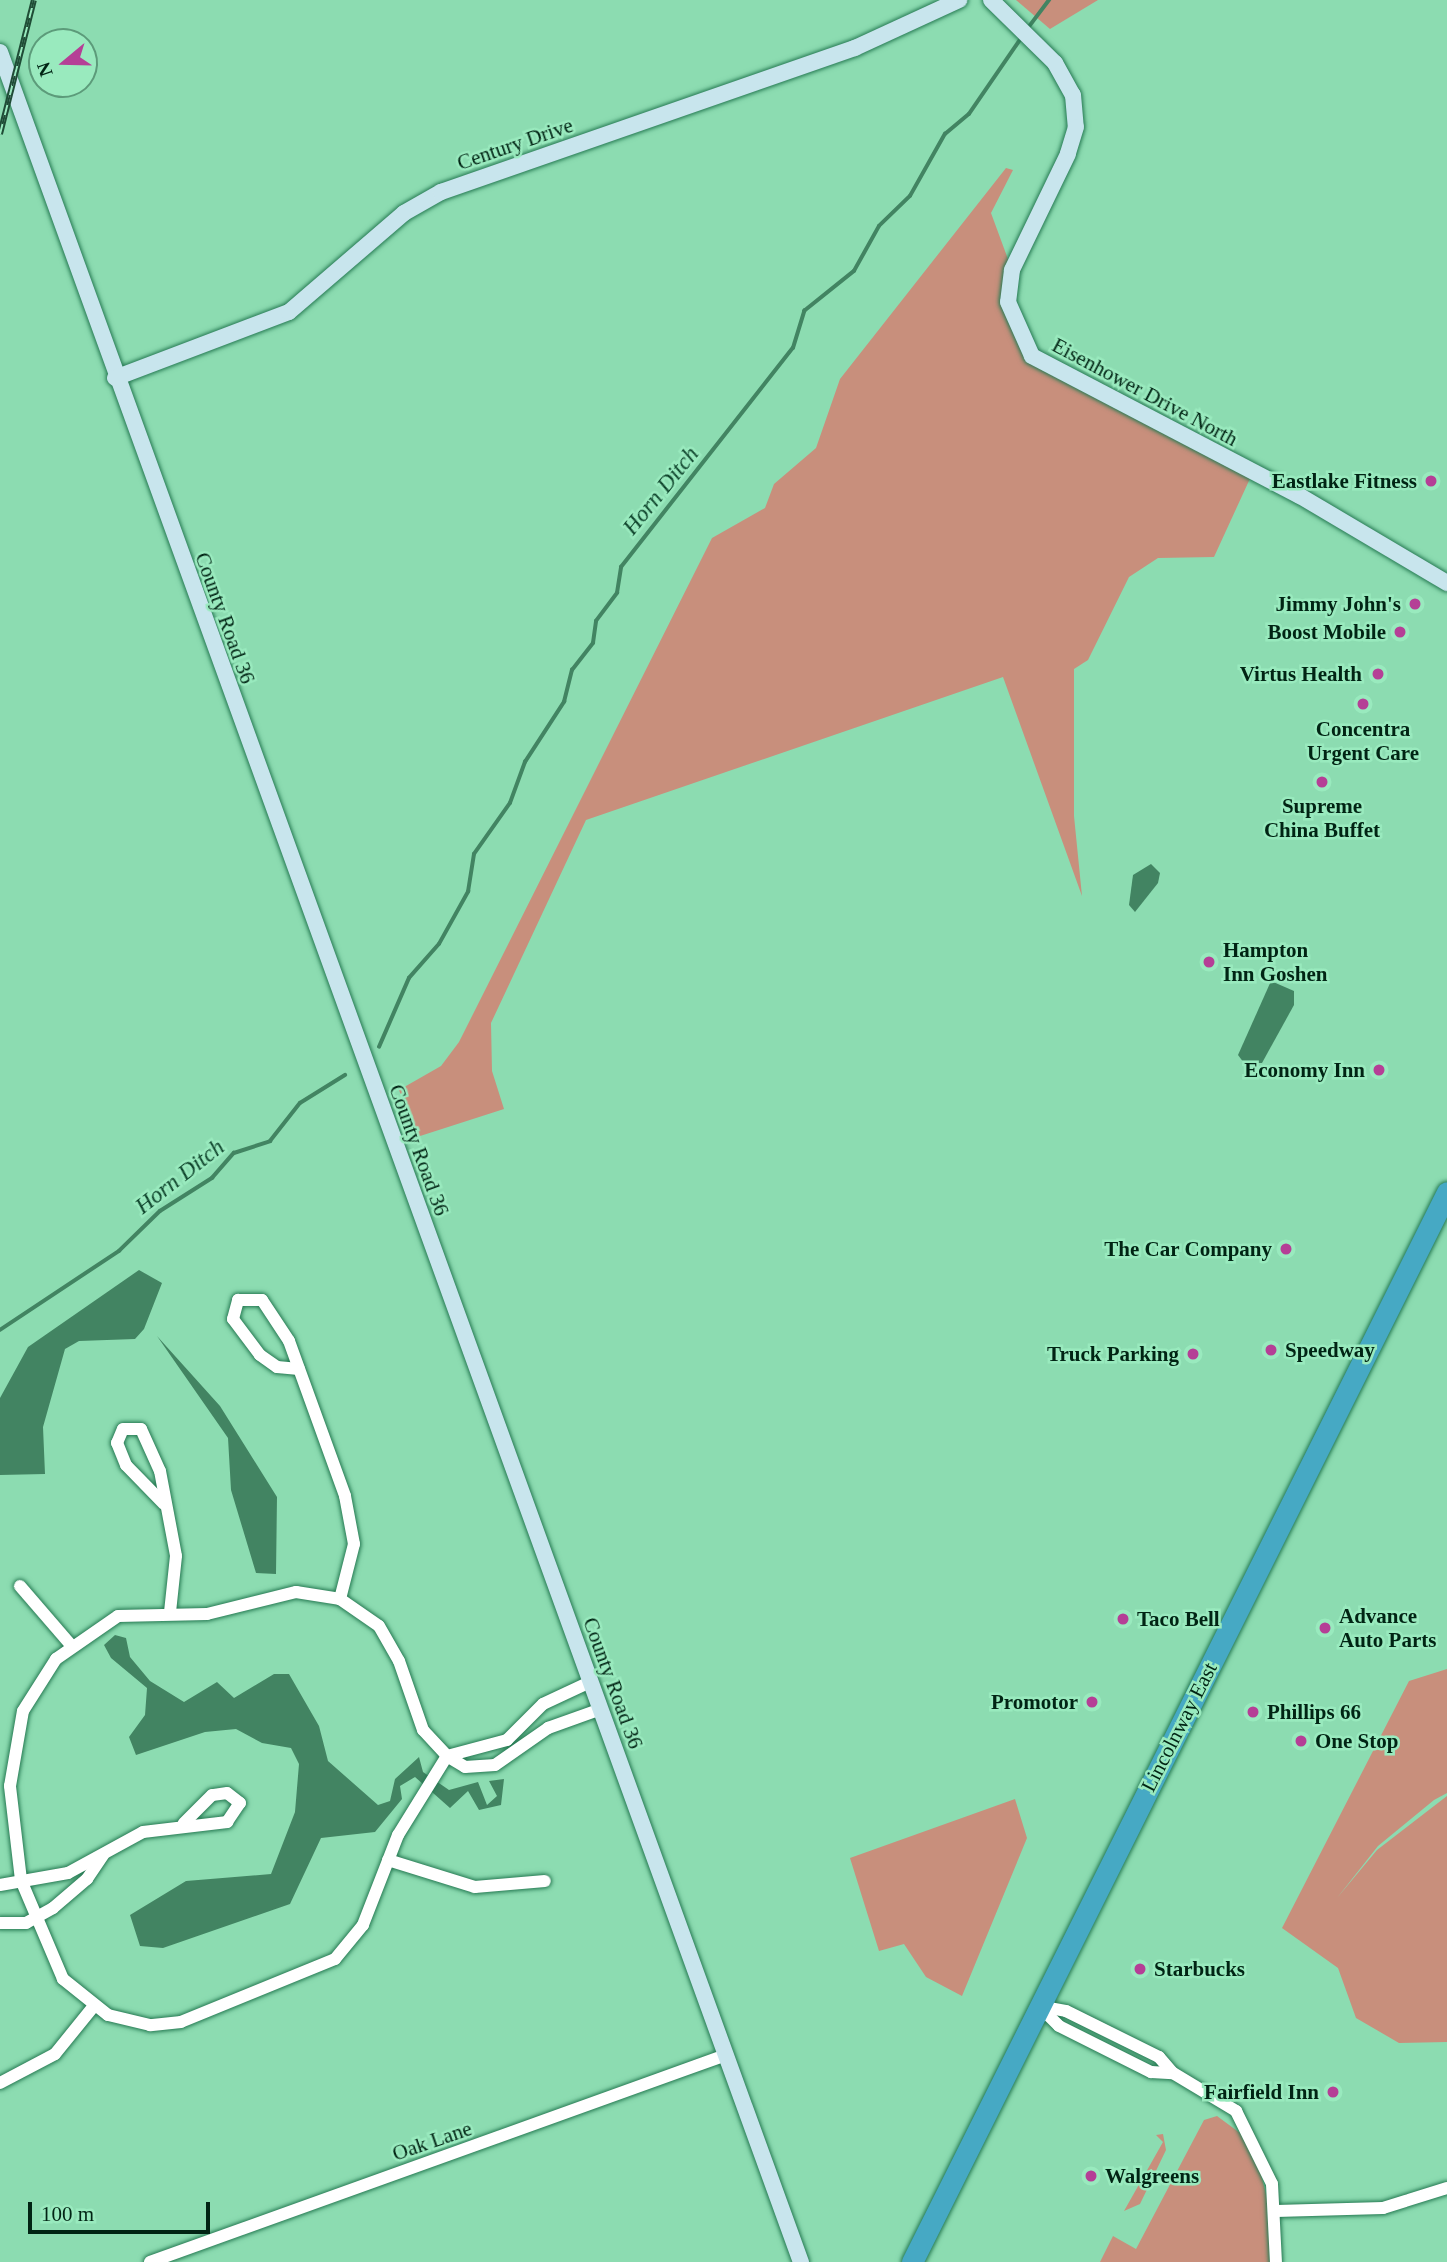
<!DOCTYPE html>
<style>
body{margin:0}
#map{position:relative;width:1447px;height:2262px;overflow:hidden;background:#8cdcb1;font-family:"Times New Roman",serif}
div>[style]{position:absolute}
.green>*{inset:0;background:#c88f7c}
.water>*{inset:0;background:#428462}
.stream>*{height:3.5px;margin:-1.75px;padding:0 1.75px;transform-origin:1.75px;border-radius:1.75px;background:#428462}
.roads{filter:drop-shadow(0 0 2px #267a53) drop-shadow(0 0 2px #267a53)}
.street>*{height:12px;margin:-6px;padding:0 6px;transform-origin:6px;border-radius:6px;background:#fff}
.secondary>*{height:16px;margin:-8px;padding:0 8px;transform-origin:8px;border-radius:8px;background:#c8e5ed}
.highway>*{height:21px;margin:-10.5px;padding:0 10.5px;transform-origin:10.5px;border-radius:10.5px;background:#46a9c4}
.rail>*{height:6px;margin-top:-3px;transform-origin:0;background:repeating-linear-gradient(90deg,#99eabe 0 10px,#1f4c36 0 20px);box-sizing:border-box;border-block:2px solid #1f4c36}
.dots>*{width:19px;height:19px;translate:-50% -50%;box-sizing:border-box;border:4px solid #99eabe;border-radius:50%}
span{translate:-50% -50%;white-space:nowrap;text-align:center;line-height:1.15;-webkit-text-stroke:5px #99eabe;paint-order:stroke}
.street-label{font-size:21px;color:#012414}
.poi-label{font-size:21px;color:#012414;font-weight:700}
.right{translate:-100% -50%;text-align:right}
.left{translate:0 -50%;text-align:left}
.water-label{font-size:23px;color:#0f442c;font-style:italic}
.north{position:absolute;left:28px;top:28px;width:70px;height:70px;box-sizing:border-box;background:#99eabe;border:2px solid #5c9b7a;border-radius:50%;rotate:251deg;font-size:19px;font-weight:700;line-height:28px;text-align:center;color:#012414}
.north::after{content:'';display:block;margin:auto;width:24px;height:32px;background:#b53f96;clip-path:polygon(50% 0,100% 100%,50% 72%,0 100%)}
.scale{position:absolute;left:28px;top:2202px;width:182px;height:32px;box-sizing:border-box;border:4px solid #012414;border-top:0;padding-left:9px;font-size:21px;line-height:24px;white-space:nowrap;color:#012414;-webkit-text-stroke:5px #99eabe;paint-order:stroke}
</style>
<div id="map">
<div class="green">
<div style="clip-path:polygon(1016px 0,1098px 0,1050px 29px)"></div>
<div style="clip-path:polygon(1006px 168px,1013px 170px,991px 213px,1012px 270px,1008px 302px,1032px 356px,1253px 472px,1214px 557px,1158px 558px,1129px 577px,1088px 660px,1074px 669px,1074px 816px,1082px 896px,1003px 677px,586px 820px,491px 1023px,492px 1071px,504px 1109px,417px 1137px,399px 1090px,441px 1066px,459px 1042px,712px 538px,765px 508px,774px 484px,816px 448px,840px 379px)"></div>
<div style="clip-path:polygon(1447px 1669px,1447px 1793px,1434px 1800px,1378px 1846px,1337px 1898px,1377px 1850px,1447px 1796px,1447px 2042px,1399px 2043px,1356px 2018px,1338px 1968px,1282px 1928px,1409px 1681px)"></div>
<div style="clip-path:polygon(1015px 1799px,1027px 1838px,962px 1996px,926px 1977px,904px 1944px,879px 1951px,850px 1858px)"></div>
<div style="clip-path:polygon(1217px 2116px,1240px 2133px,1259px 2167px,1267px 2198px,1270px 2262px,1100px 2262px,1113px 2236px,1136px 2249px,1204px 2120px)"></div>
<div style="clip-path:polygon(1163px 2134px,1166px 2150px,1140px 2204px,1124px 2211px,1163px 2142px,1156px 2135px)"></div>
</div>
<div class="water">
<div style="clip-path:polygon(1151px 864px,1160px 873px,1158px 883px,1135px 912px,1129px 905px,1133px 875px)"></div>
<div style="clip-path:polygon(1271px 981px,1294px 991px,1294px 1005px,1262px 1063px,1244px 1063px,1238px 1055px)"></div>
<div style="clip-path:polygon(139px 1270px,162px 1283px,144px 1329px,135px 1339px,79px 1341px,65px 1349px,43px 1427px,45px 1474px,0 1475px,0 1398px,28px 1347px)"></div>
<div style="clip-path:polygon(157px 1336px,220px 1406px,277px 1497px,276px 1574px,256px 1573px,231px 1490px,228px 1438px)"></div>
<div style="clip-path:polygon(115px 1635px,126px 1638px,130px 1657px,150px 1681px,184px 1702px,217px 1682px,234px 1698px,274px 1674px,289px 1674px,319px 1726px,328px 1761px,378px 1805px,390px 1801px,395px 1779px,419px 1757px,423px 1772px,449px 1790px,478px 1782px,487px 1805px,497px 1796px,489px 1781px,504px 1779px,501px 1805px,479px 1810px,468px 1791px,450px 1808px,415px 1777px,400px 1786px,402px 1799px,375px 1832px,321px 1838px,290px 1904px,163px 1948px,140px 1946px,130px 1915px,186px 1881px,271px 1874px,295px 1812px,299px 1764px,291px 1748px,262px 1743px,236px 1729px,205px 1732px,136px 1755px,129px 1737px,145px 1715px,147px 1688px,111px 1658px,104px 1645px)"></div>
</div>
<div class="stream">
<div style="left:1028px;top:28px;width:35px;rotate:-53deg"></div>
<div style="left:379px;top:1047px;width:75px;rotate:-66.5deg"></div>
<div style="left:409px;top:978px;width:45px;rotate:-48.6deg"></div>
<div style="left:439px;top:944px;width:60px;rotate:-60.9deg"></div>
<div style="left:468px;top:892px;width:38px;rotate:-81deg"></div>
<div style="left:474px;top:854px;width:62px;rotate:-54.8deg"></div>
<div style="left:510px;top:803px;width:44px;rotate:-69.9deg"></div>
<div style="left:525px;top:762px;width:72px;rotate:-57deg"></div>
<div style="left:564px;top:702px;width:33px;rotate:-76deg"></div>
<div style="left:572px;top:670px;width:34px;rotate:-52deg"></div>
<div style="left:593px;top:643px;width:22px;rotate:-82deg"></div>
<div style="left:596px;top:621px;width:35px;rotate:-53deg"></div>
<div style="left:617px;top:593px;width:26px;rotate:-81deg"></div>
<div style="left:621px;top:567px;width:278px;rotate:-51.9deg"></div>
<div style="left:793px;top:348px;width:39px;rotate:-73deg"></div>
<div style="left:804px;top:311px;width:64px;rotate:-38.7deg"></div>
<div style="left:854px;top:271px;width:51px;rotate:-60.9deg"></div>
<div style="left:879px;top:226px;width:43px;rotate:-44.1deg"></div>
<div style="left:910px;top:196px;width:71px;rotate:-60.6deg"></div>
<div style="left:945px;top:134px;width:31px;rotate:-40deg"></div>
<div style="left:969px;top:114px;width:93px;rotate:-55.5deg"></div>
<div style="left:0;top:1330px;width:143px;rotate:-33.6deg"></div>
<div style="left:119px;top:1251px;width:57px;rotate:-44.3deg"></div>
<div style="left:160px;top:1211px;width:62px;rotate:-32.4deg"></div>
<div style="left:212px;top:1178px;width:33px;rotate:-49deg"></div>
<div style="left:234px;top:1153px;width:38px;rotate:-18deg"></div>
<div style="left:270px;top:1141px;width:48px;rotate:-51.7deg"></div>
<div style="left:300px;top:1103px;width:53px;rotate:-31.9deg"></div>
</div>
<div class="roads">
<div class="street">
<div style="left:299px;top:1369px;width:22px;rotate:-175deg"></div>
<div style="left:277px;top:1367px;width:21px;rotate:-145deg"></div>
<div style="left:260px;top:1355px;width:45px;rotate:-126.9deg"></div>
<div style="left:233px;top:1319px;width:20px;rotate:-75deg"></div>
<div style="left:238px;top:1300px;width:24px"></div>
<div style="left:262px;top:1300px;width:49px;rotate:56.6deg"></div>
<div style="left:289px;top:1341px;width:165px;rotate:70.1deg"></div>
<div style="left:345px;top:1496px;width:49px;rotate:79.4deg"></div>
<div style="left:354px;top:1544px;width:57px;rotate:104.3deg"></div>
<div style="left:164px;top:1504px;width:54px;rotate:-134.3deg"></div>
<div style="left:126px;top:1465px;width:24px;rotate:-112deg"></div>
<div style="left:117px;top:1443px;width:15px;rotate:-67deg"></div>
<div style="left:123px;top:1429px;width:18px"></div>
<div style="left:141px;top:1429px;width:46px;rotate:65.7deg"></div>
<div style="left:160px;top:1471px;width:86px;rotate:79.3deg"></div>
<div style="left:176px;top:1556px;width:56px;rotate:96.1deg"></div>
<div style="left:20px;top:1586px;width:78px;rotate:49.2deg"></div>
<div style="left:296px;top:1592px;width:45px;rotate:9deg"></div>
<div style="left:340px;top:1599px;width:47px;rotate:34.7deg"></div>
<div style="left:379px;top:1626px;width:40px;rotate:60.3deg"></div>
<div style="left:399px;top:1661px;width:73px;rotate:70.8deg"></div>
<div style="left:423px;top:1730px;width:35px;rotate:47deg"></div>
<div style="left:447px;top:1756px;width:93px;rotate:121.8deg"></div>
<div style="left:398px;top:1835px;width:97px;rotate:111.3deg"></div>
<div style="left:363px;top:1925px;width:44px;rotate:129.5deg"></div>
<div style="left:335px;top:1959px;width:166px;rotate:157.8deg"></div>
<div style="left:181px;top:2022px;width:31px;rotate:174deg"></div>
<div style="left:150px;top:2025px;width:43px;rotate:-166.6deg"></div>
<div style="left:108px;top:2015px;width:58px;rotate:-141.3deg"></div>
<div style="left:63px;top:1979px;width:108px;rotate:-113deg"></div>
<div style="left:21px;top:1880px;width:95px;rotate:-96.7deg"></div>
<div style="left:10px;top:1786px;width:76px;rotate:-80.2deg"></div>
<div style="left:23px;top:1711px;width:62px;rotate:-57.6deg"></div>
<div style="left:56px;top:1659px;width:75px;rotate:-34.7deg"></div>
<div style="left:118px;top:1616px;width:89px;rotate:-1.3deg"></div>
<div style="left:207px;top:1614px;width:92px;rotate:-13.9deg"></div>
<div style="left:590px;top:1682px;width:52px;rotate:154.9deg"></div>
<div style="left:543px;top:1704px;width:51px;rotate:135deg"></div>
<div style="left:507px;top:1740px;width:62px;rotate:165.1deg"></div>
<div style="left:447px;top:1756px;width:21px;rotate:31deg"></div>
<div style="left:465px;top:1767px;width:30px;rotate:-4deg"></div>
<div style="left:495px;top:1765px;width:65px;rotate:-34.9deg"></div>
<div style="left:548px;top:1728px;width:56px;rotate:-19.7deg"></div>
<div style="left:388px;top:1860px;width:91px;rotate:17.2deg"></div>
<div style="left:475px;top:1887px;width:70px;rotate:-4.9deg"></div>
<div style="left:0;top:1885px;width:69px;rotate:-10deg"></div>
<div style="left:68px;top:1873px;width:85px;rotate:-28.7deg"></div>
<div style="left:143px;top:1832px;width:85px;rotate:-6.8deg"></div>
<div style="left:227px;top:1822px;width:23px;rotate:-56deg"></div>
<div style="left:240px;top:1803px;width:16px;rotate:-142deg"></div>
<div style="left:227px;top:1793px;width:15px;rotate:172deg"></div>
<div style="left:212px;top:1795px;width:40px;rotate:135deg"></div>
<div style="left:0;top:1923px;width:26px"></div>
<div style="left:26px;top:1923px;width:31px;rotate:-29deg"></div>
<div style="left:53px;top:1908px;width:45px;rotate:-40.5deg"></div>
<div style="left:87px;top:1879px;width:29px;rotate:-56deg"></div>
<div style="left:1038px;top:2006px;width:28px;rotate:10deg"></div>
<div style="left:1066px;top:2011px;width:104px;rotate:26.3deg"></div>
<div style="left:1159px;top:2057px;width:21px;rotate:49deg"></div>
<div style="left:1173px;top:2073px;width:74px;rotate:31.1deg"></div>
<div style="left:1236px;top:2111px;width:81px;rotate:63.7deg"></div>
<div style="left:1272px;top:2184px;width:78px;rotate:87.1deg"></div>
<div style="left:1039px;top:2006px;width:28px;rotate:45deg"></div>
<div style="left:1059px;top:2026px;width:103px;rotate:26.6deg"></div>
<div style="left:1151px;top:2072px;width:22px;rotate:3deg"></div>
<div style="left:0;top:2083px;width:62px;rotate:-27.8deg"></div>
<div style="left:55px;top:2054px;width:60px;rotate:-51deg"></div>
<div style="left:1276px;top:2211px;width:107px;rotate:-1.6deg"></div>
<div style="left:1383px;top:2208px;width:67px;rotate:-17.4deg"></div>
<div style="left:150px;top:2262px;width:612px;rotate:-19.77deg"></div>
</div>
<div class="secondary">
<div style="left:991px;top:0;width:90px;rotate:44.5deg"></div>
<div style="left:1055px;top:63px;width:37px;rotate:61deg"></div>
<div style="left:1073px;top:95px;width:32px;rotate:85deg"></div>
<div style="left:1076px;top:127px;width:28px;rotate:107deg"></div>
<div style="left:1068px;top:154px;width:129px;rotate:115.8deg"></div>
<div style="left:1012px;top:270px;width:32px;rotate:97deg"></div>
<div style="left:1008px;top:302px;width:59px;rotate:66deg"></div>
<div style="left:1032px;top:356px;width:302px;rotate:27.6deg"></div>
<div style="left:1300px;top:496px;width:171px;rotate:30.6deg"></div>
<div style="left:0;top:52px;width:2351px;rotate:70.08deg"></div>
<div style="left:115px;top:378px;width:186px;rotate:-20.8deg"></div>
<div style="left:289px;top:312px;width:152px;rotate:-40.7deg"></div>
<div style="left:404px;top:213px;width:43px;rotate:-29.6deg"></div>
<div style="left:441px;top:192px;width:438px;rotate:-19.2deg"></div>
<div style="left:855px;top:48px;width:115px;rotate:-24.8deg"></div>
</div>
<div class="highway">
<div style="left:912px;top:2262px;width:1196px;rotate:-63.43deg"></div>
</div>
</div>
<div class="rail">
<div style="left:0;top:134px;width:138px;rotate:-75.8deg"></div>
</div>
<div class="dots">
<div style="left:1431px;top:481px;background:#b53f96"></div>
<div style="left:1415px;top:604px;background:#b53f96"></div>
<div style="left:1400px;top:632px;background:#b53f96"></div>
<div style="left:1378px;top:674px;background:#b53f96"></div>
<div style="left:1363px;top:704px;background:#b53f96"></div>
<div style="left:1322px;top:782px;background:#b53f96"></div>
<div style="left:1209px;top:962px;background:#b53f96"></div>
<div style="left:1379px;top:1070px;background:#b53f96"></div>
<div style="left:1286px;top:1249px;background:#b53f96"></div>
<div style="left:1271px;top:1350px;background:#b53f96"></div>
<div style="left:1193px;top:1354px;background:#b53f96"></div>
<div style="left:1123px;top:1619px;background:#b53f96"></div>
<div style="left:1325px;top:1628px;background:#b53f96"></div>
<div style="left:1092px;top:1702px;background:#b53f96"></div>
<div style="left:1253px;top:1712px;background:#b53f96"></div>
<div style="left:1301px;top:1741px;background:#b53f96"></div>
<div style="left:1140px;top:1969px;background:#b53f96"></div>
<div style="left:1333px;top:2092px;background:#b53f96"></div>
<div style="left:1091px;top:2176px;background:#b53f96"></div>
</div>
<div class="street-label">
<span style="left:515px;top:144px;rotate:-19deg">Century Drive</span>
<span style="left:1145px;top:392px;rotate:28deg">Eisenhower Drive North</span>
<span style="left:225px;top:618px;rotate:70deg">County Road 36</span>
<span style="left:419px;top:1150px;rotate:70deg">County Road 36</span>
<span style="left:613px;top:1683px;rotate:70deg">County Road 36</span>
<span style="left:1179px;top:1727px;rotate:-63deg">Lincolnway East</span>
<span style="left:432px;top:2141px;rotate:-19deg">Oak Lane</span>
</div>
<div class="poi-label">
<span class="right" style="left:1417px;top:481px">Eastlake Fitness</span>
<span class="right" style="left:1401px;top:604px">Jimmy John's</span>
<span class="right" style="left:1386px;top:632px">Boost Mobile</span>
<span class="right" style="left:1362px;top:674px">Virtus Health</span>
<span style="left:1363px;top:741px">Concentra<br>Urgent Care</span>
<span style="left:1322px;top:818px">Supreme<br>China Buffet</span>
<span class="left" style="left:1223px;top:962px">Hampton<br>Inn Goshen</span>
<span class="right" style="left:1365px;top:1070px">Economy Inn</span>
<span class="right" style="left:1272px;top:1249px">The Car Company</span>
<span class="left" style="left:1285px;top:1350px">Speedway</span>
<span class="right" style="left:1179px;top:1354px">Truck Parking</span>
<span class="left" style="left:1339px;top:1628px">Advance<br>Auto Parts</span>
<span class="left" style="left:1137px;top:1619px">Taco Bell</span>
<span class="right" style="left:1078px;top:1702px">Promotor</span>
<span class="left" style="left:1267px;top:1712px">Phillips 66</span>
<span class="left" style="left:1315px;top:1741px">One Stop</span>
<span class="left" style="left:1154px;top:1969px">Starbucks</span>
<span class="right" style="left:1319px;top:2092px">Fairfield Inn</span>
<span class="left" style="left:1105px;top:2176px">Walgreens</span>
</div>
<div class="water-label">
<span style="left:661px;top:491px;rotate:-51deg">Horn Ditch</span>
<span style="left:180px;top:1177px;rotate:-38deg">Horn Ditch</span>
</div>
<div class="north">N</div>
<div class="scale">100 m</div>
</div>
